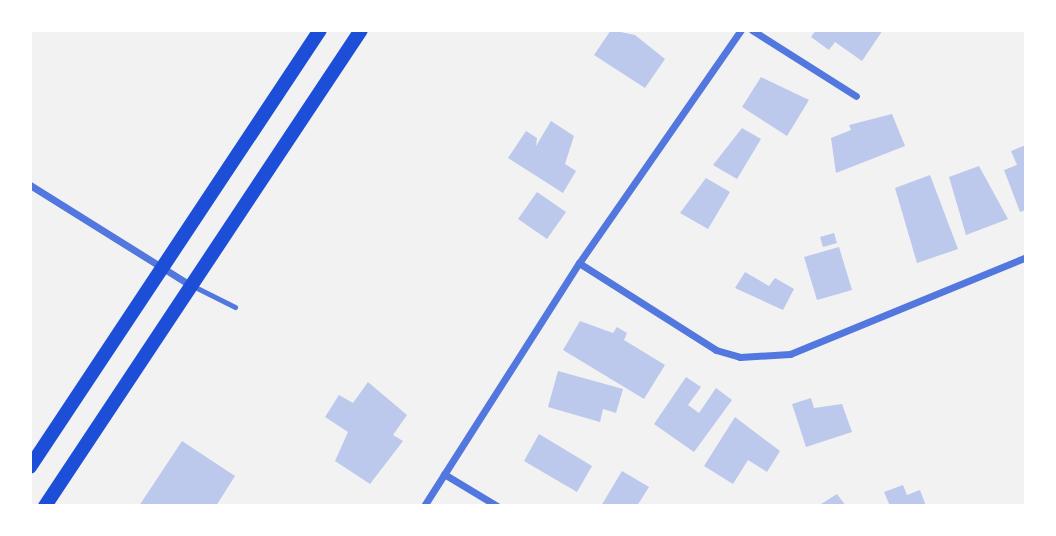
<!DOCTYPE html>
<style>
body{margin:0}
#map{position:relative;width:1056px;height:536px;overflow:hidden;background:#f2f2f2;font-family:"IBM Plex Sans",sans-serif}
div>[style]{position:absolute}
.building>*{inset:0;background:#bdc9ec}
.service>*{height:5px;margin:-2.5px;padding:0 2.5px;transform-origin:2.5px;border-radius:2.5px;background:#5277de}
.minor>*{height:7px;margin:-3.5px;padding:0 3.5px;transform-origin:3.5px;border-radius:3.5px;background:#5277de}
.secondary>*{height:14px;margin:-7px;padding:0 7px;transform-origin:7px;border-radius:7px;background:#1d4ed8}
span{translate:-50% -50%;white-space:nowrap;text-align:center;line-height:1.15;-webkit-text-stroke:6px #fff;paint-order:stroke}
.frame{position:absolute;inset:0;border:32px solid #fff;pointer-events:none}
</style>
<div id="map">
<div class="building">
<div style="clip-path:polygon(611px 30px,635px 35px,665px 59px,645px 88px,594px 55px)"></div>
<div style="clip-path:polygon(816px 30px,883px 30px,862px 61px,835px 42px,829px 50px,811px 37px)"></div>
<div style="clip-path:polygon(761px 77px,809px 100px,787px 136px,742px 107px)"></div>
<div style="clip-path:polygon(892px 114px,905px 146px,836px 173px,831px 138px,851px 130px,849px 125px)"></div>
<div style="clip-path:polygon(551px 121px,574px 136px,565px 164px,576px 171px,563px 193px,508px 158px,526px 131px,537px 138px,536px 146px)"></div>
<div style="clip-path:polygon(742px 128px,761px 139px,737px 179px,713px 165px)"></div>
<div style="clip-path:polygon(1026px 145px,1026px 210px,1020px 212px,1004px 170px,1017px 165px,1011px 151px)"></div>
<div style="clip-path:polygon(979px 166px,1008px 219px,966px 235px,949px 177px)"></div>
<div style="clip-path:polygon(930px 175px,958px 249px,917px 263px,895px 188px)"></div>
<div style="clip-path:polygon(706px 178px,730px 192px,708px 229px,680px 213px)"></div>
<div style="clip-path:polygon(537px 192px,566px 212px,547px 239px,518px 219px)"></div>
<div style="clip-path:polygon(834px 233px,837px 243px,823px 247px,820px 237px)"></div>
<div style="clip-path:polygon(839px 247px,852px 290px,817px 300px,804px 257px)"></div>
<div style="clip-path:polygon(745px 272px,769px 286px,775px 278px,794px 289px,783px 310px,735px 288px)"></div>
<div style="clip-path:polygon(580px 321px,613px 333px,617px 327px,627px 333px,624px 340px,665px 365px,644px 399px,563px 350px)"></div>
<div style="clip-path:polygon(558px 371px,623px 389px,616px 413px,603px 409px,600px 422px,548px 407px)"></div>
<div style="clip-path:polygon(686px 377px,701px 387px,688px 405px,699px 413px,716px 388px,732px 400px,694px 452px,654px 424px)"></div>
<div style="clip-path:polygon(368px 382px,407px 415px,393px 435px,403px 441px,370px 484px,335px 461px,348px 432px,325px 417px,339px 395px,353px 403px)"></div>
<div style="clip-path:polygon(811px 398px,814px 408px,842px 404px,852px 432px,806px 447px,792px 404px)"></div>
<div style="clip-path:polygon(735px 417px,780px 451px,767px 472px,748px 460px,733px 484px,704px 466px)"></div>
<div style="clip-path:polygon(539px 434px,592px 466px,577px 492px,524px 461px)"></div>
<div style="clip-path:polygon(182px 441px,235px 476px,216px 506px,139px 506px)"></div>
<div style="clip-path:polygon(622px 471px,649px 487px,637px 506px,601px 506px)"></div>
<div style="clip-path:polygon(903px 485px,907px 495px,920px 490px,926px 506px,890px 506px,884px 492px)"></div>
<div style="clip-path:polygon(837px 494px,846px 506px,818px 506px)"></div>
</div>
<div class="service">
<div style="left:193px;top:286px;width:47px;rotate:26.6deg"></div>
</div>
<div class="minor">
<div style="left:752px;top:30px;width:123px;rotate:32.4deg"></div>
<div style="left:30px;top:185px;width:189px;rotate:32deg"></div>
<div style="left:579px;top:263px;width:162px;rotate:32.4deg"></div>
<div style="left:716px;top:350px;width:25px;rotate:16deg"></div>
<div style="left:740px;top:357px;width:50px;rotate:-3.4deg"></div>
<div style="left:790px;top:354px;width:255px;rotate:-22.3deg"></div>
<div style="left:444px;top:474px;width:62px;rotate:31.1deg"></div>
<div style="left:424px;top:506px;width:288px;rotate:-57.5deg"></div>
<div style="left:579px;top:263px;width:284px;rotate:-55.2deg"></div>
</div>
<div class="secondary">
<div style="left:30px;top:467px;width:524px;rotate:-56.43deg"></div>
<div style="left:45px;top:506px;width:571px;rotate:-56.42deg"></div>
</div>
<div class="frame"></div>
</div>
